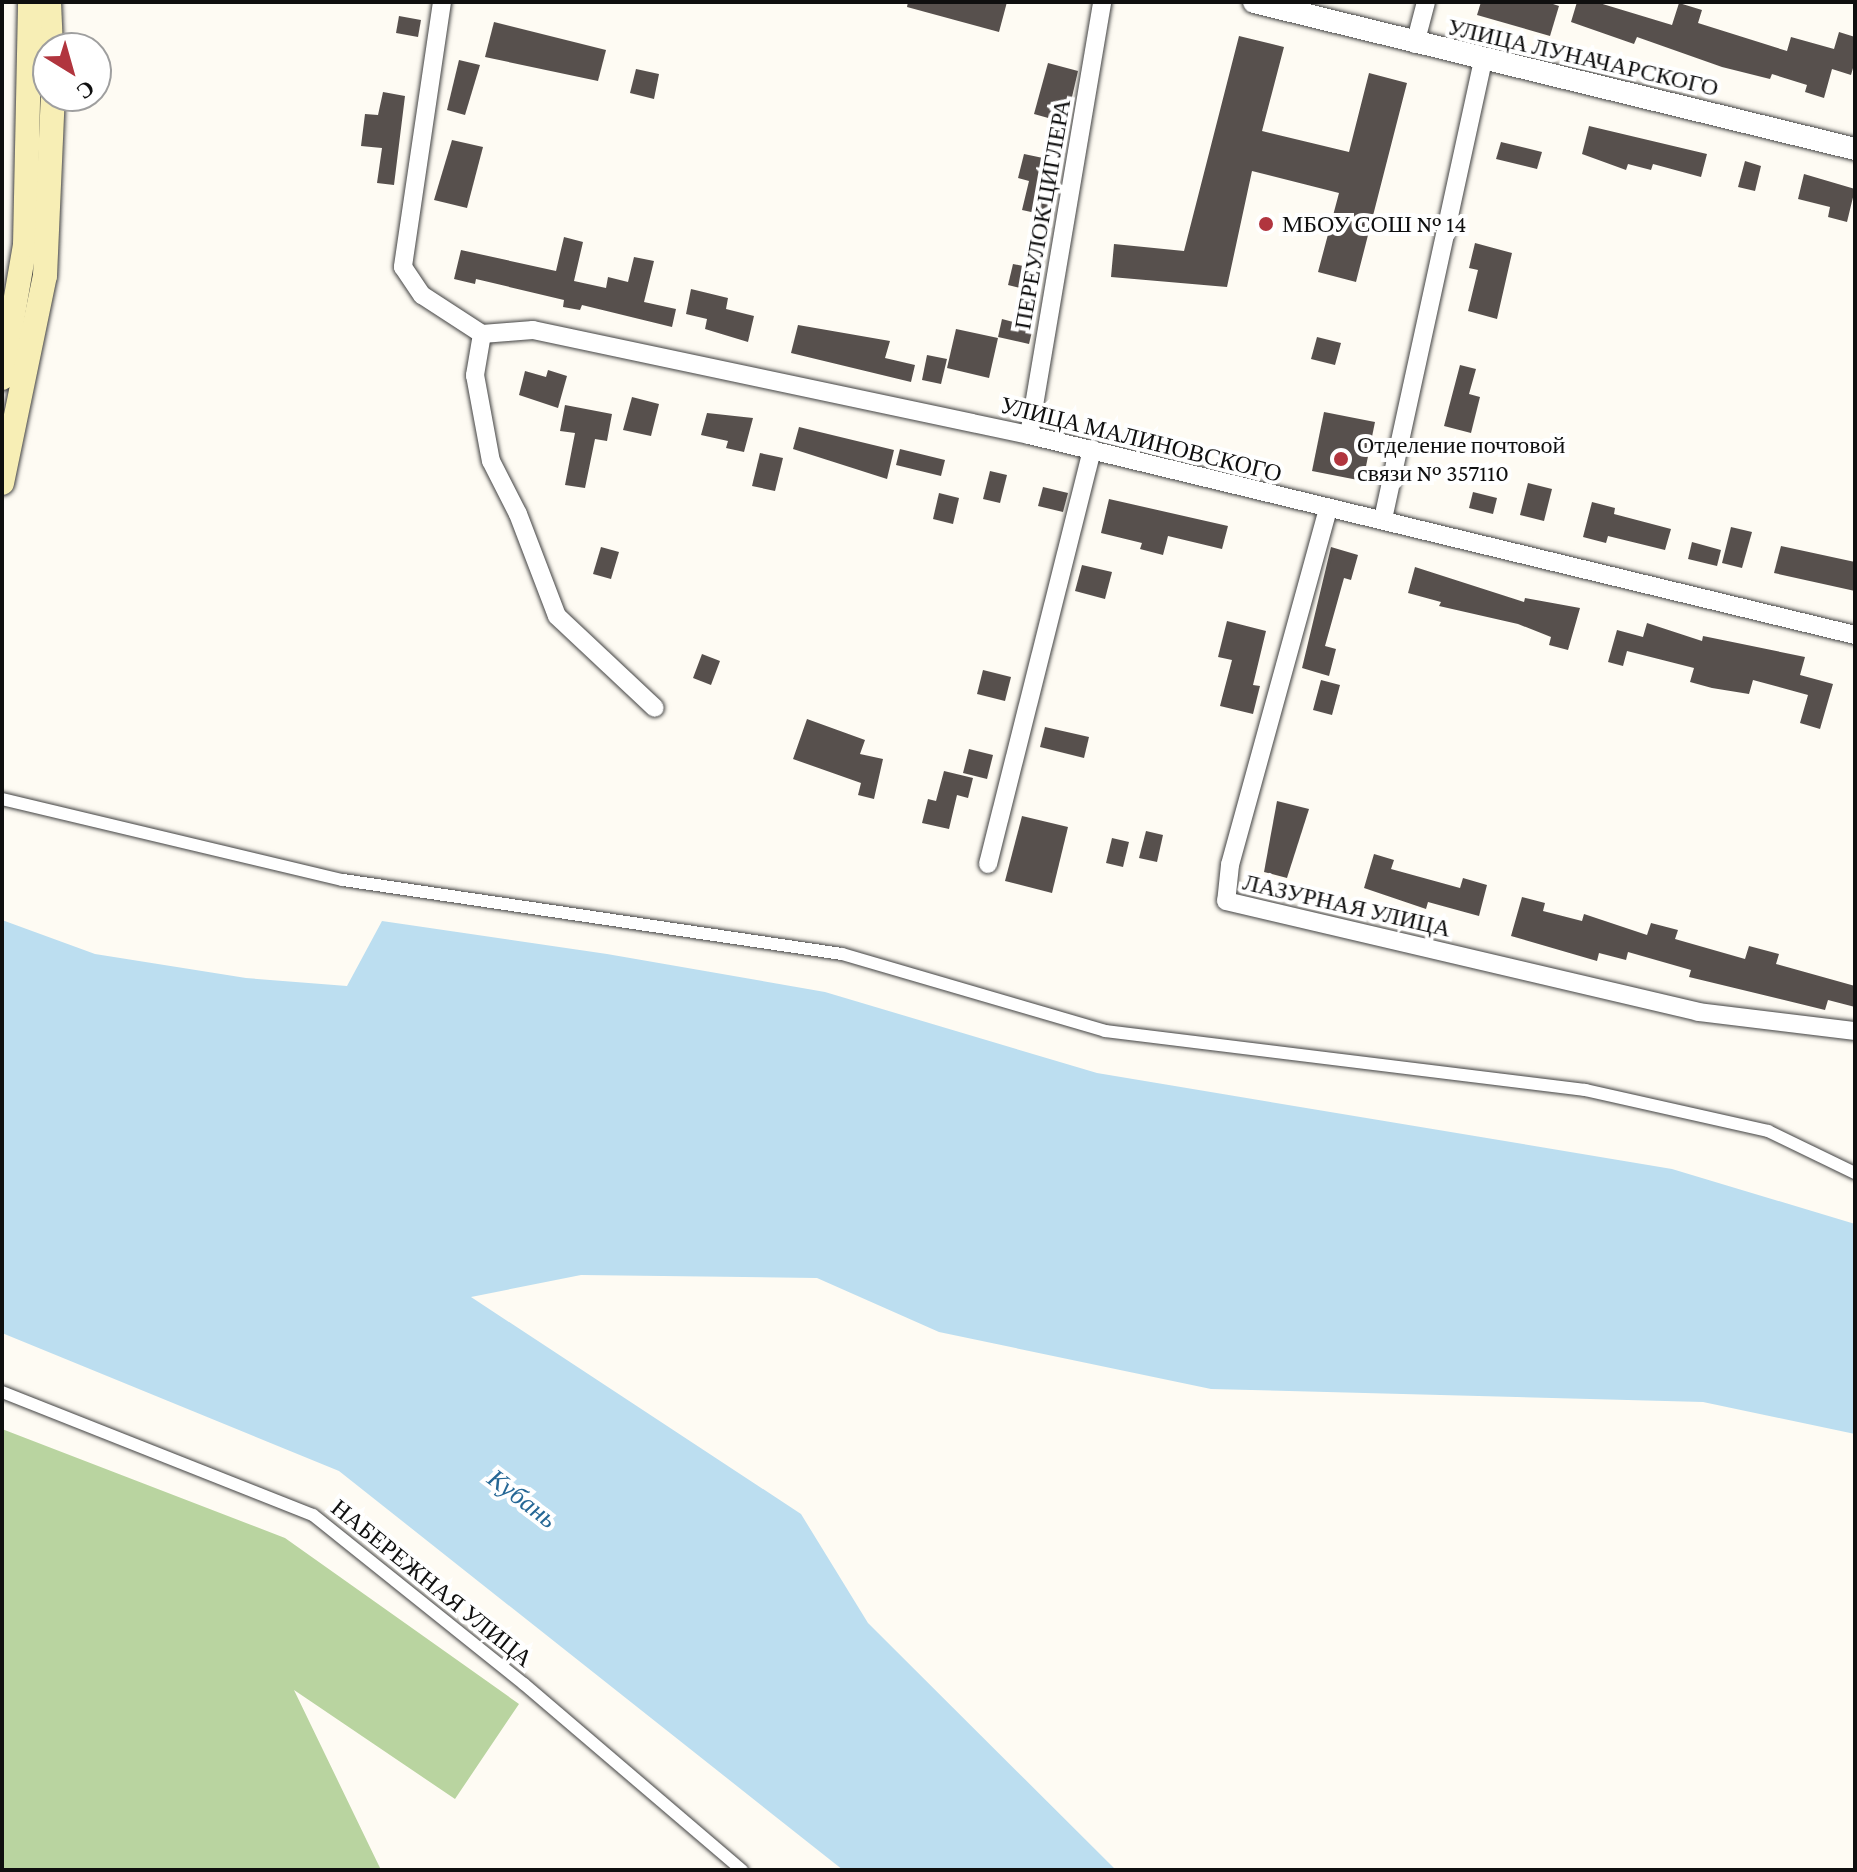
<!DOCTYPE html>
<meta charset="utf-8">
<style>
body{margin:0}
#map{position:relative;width:1857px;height:1872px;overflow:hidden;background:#fefbf3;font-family:"Crimson Pro",serif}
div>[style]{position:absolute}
.forest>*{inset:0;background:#b9d4a0}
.water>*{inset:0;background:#bcdef0}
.building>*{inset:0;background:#57504d}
.roads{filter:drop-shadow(0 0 2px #424242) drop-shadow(0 0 2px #424242)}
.pedestrian>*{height:12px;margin:-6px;padding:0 6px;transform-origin:6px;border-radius:6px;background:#fff}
.minor>*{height:18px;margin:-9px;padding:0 9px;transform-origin:9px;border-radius:9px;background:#fff}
.tertiary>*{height:22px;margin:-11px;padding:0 11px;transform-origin:11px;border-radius:11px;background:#fff}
.secondary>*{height:24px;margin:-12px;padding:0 12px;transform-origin:12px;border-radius:12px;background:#f7eeb5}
.dots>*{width:22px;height:22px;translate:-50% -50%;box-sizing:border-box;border:4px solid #fff;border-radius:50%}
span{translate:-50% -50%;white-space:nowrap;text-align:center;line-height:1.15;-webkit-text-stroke:8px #fff;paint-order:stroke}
.street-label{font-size:24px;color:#0f0f0f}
.poi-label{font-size:24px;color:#0f0f0f}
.left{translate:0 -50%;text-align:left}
.water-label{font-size:26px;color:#256795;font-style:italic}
.frame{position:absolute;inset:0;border:4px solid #0f0f0f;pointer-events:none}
.north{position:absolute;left:32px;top:32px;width:80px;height:80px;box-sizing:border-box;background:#fff;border:2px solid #9f9f9f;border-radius:50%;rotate:143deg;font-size:22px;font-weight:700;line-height:32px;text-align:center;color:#0f0f0f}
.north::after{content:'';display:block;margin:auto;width:28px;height:36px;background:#b1353e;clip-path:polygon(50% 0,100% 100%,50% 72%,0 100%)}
</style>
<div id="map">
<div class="forest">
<div style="clip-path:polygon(2px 1429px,285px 1538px,519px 1704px,455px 1799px,294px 1690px,381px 1870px,2px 1870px)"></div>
</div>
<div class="water">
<div style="clip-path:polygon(2px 920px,95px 954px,246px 978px,347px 986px,382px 921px,607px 954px,825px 992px,1097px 1073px,1672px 1169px,1855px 1224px,1855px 1434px,1703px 1402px,1211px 1389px,939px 1332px,817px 1278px,581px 1275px,471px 1297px,801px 1514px,868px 1623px,1116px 1870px,843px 1870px,339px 1471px,2px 1333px)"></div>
</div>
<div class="building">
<div style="clip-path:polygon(908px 2px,1007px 2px,999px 32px,907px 7px)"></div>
<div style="clip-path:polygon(1481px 2px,1547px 2px,1559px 6px,1550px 36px,1477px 15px)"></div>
<div style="clip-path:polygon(1577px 2px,1596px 2px,1672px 25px,1679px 3px,1702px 10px,1698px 23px,1787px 51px,1791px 37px,1834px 49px,1839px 32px,1855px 37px,1855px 61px,1851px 75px,1832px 69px,1824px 98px,1805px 92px,1807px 85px,1772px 74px,1770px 79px,1722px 67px,1637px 37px,1634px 44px,1571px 22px)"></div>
<div style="clip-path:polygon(399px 16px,421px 20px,418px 37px,396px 33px)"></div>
<div style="clip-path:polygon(494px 22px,606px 50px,598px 81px,485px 57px)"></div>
<div style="clip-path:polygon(1239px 36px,1284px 47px,1262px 131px,1349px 152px,1369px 73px,1407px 83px,1356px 282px,1318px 272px,1339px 193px,1252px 171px,1227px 287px,1111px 277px,1114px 244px,1184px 251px)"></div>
<div style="clip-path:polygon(459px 60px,480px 65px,465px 115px,447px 110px)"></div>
<div style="clip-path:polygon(1048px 63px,1078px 71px,1066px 123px,1034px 114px)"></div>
<div style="clip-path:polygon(636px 69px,659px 74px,654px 99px,630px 93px)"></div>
<div style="clip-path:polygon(383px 92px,405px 96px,394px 185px,377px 183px,382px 148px,361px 146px,365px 114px,378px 115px)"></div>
<div style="clip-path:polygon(1589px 126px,1707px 154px,1701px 177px,1653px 164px,1651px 170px,1628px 164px,1626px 170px,1582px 154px)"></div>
<div style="clip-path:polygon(452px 140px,483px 147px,467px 208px,434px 200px)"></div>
<div style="clip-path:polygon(1501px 142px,1542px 152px,1537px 169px,1496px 159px)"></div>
<div style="clip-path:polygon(1024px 154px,1062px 162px,1054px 217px,1022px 210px,1029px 181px,1018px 178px)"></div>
<div style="clip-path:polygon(1745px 161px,1761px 166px,1755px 191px,1738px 187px)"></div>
<div style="clip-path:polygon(1804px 174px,1855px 189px,1847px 222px,1828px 217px,1830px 207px,1798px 199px)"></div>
<div style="clip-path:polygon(564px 237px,583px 242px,574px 281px,606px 288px,608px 277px,628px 282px,634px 257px,654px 261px,644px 302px,676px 309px,672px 327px,582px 305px,580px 310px,563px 307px,564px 300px,476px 279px,475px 284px,454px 279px,461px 250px,556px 271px)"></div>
<div style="clip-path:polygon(1475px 243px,1512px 253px,1497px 319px,1468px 311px,1478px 270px,1469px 268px)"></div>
<div style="clip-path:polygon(1013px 264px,1042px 270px,1037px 292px,1008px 285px)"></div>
<div style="clip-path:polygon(691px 289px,728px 298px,726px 309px,754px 316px,748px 342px,705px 329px,707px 319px,686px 314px)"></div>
<div style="clip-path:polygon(1002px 319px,1033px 327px,1029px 344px,998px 337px)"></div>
<div style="clip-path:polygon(798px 325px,890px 341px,885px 358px,915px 365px,911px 382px,791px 353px)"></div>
<div style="clip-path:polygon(956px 329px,998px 338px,989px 378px,947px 368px)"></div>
<div style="clip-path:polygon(1317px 337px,1341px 343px,1335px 365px,1311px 359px)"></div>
<div style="clip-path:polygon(927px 355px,947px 359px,941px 384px,922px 380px)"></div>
<div style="clip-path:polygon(1460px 365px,1476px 369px,1469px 394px,1480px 397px,1471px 433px,1444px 426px)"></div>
<div style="clip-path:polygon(548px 370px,567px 376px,558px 408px,519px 395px,525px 371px,546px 377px)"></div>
<div style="clip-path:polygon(632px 397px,659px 404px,651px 436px,623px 430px)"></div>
<div style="clip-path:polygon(565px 405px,612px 414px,607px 441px,595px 439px,585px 488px,565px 485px,575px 433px,560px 431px)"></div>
<div style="clip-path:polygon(1324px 412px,1375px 422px,1363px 481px,1312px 471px)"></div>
<div style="clip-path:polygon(707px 413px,753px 418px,744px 452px,726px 448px,728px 441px,701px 435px)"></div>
<div style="clip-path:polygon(799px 427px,894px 450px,887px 479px,793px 449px)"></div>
<div style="clip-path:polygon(900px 449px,945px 460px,941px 476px,896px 465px)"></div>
<div style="clip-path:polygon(760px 453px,783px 458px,775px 491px,752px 486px)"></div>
<div style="clip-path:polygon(990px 471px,1007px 475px,1000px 503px,983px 499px)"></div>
<div style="clip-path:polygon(1528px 483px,1552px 489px,1544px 521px,1520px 515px)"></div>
<div style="clip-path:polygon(1043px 487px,1068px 493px,1063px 512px,1038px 506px)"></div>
<div style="clip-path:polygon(1473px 492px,1497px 498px,1493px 514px,1469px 508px)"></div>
<div style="clip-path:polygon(939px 493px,959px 498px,953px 524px,933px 519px)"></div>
<div style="clip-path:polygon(1109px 499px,1228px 526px,1222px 549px,1168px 536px,1163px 555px,1140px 549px,1142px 543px,1101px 533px)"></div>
<div style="clip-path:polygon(1592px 502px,1615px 508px,1614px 514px,1671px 529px,1665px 550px,1608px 536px,1606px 543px,1583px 537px)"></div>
<div style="clip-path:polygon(1731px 527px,1752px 532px,1742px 568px,1722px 563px)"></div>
<div style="clip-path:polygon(1692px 542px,1721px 550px,1717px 566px,1688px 559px)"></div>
<div style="clip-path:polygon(1781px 546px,1855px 562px,1855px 591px,1774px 573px)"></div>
<div style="clip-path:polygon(601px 547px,619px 552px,611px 579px,593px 574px)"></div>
<div style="clip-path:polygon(1331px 547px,1358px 555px,1351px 580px,1344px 578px,1325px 646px,1336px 649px,1329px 676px,1302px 668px)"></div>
<div style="clip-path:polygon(1082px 565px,1112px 572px,1105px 599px,1075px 591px)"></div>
<div style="clip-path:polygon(1415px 567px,1524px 602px,1525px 598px,1580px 608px,1568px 650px,1549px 645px,1551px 637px,1518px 624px,1439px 606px,1441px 602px,1408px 593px)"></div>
<div style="clip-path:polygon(1227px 621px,1266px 631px,1253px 685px,1260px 686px,1253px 714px,1220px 706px,1232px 660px,1218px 657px)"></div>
<div style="clip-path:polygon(1647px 623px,1702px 641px,1703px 636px,1805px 657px,1800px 675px,1833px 684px,1820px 729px,1800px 723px,1808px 695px,1753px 680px,1749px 694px,1712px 688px,1690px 682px,1694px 668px,1627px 651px,1623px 666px,1608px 662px,1617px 630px,1643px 637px)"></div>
<div style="clip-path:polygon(702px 654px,720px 661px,711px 685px,693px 678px)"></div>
<div style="clip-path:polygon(983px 670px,1011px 677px,1005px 701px,977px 694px)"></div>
<div style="clip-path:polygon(1321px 680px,1340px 685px,1332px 715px,1313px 710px)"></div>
<div style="clip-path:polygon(807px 719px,865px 740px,860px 754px,883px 759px,874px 799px,858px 795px,861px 783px,793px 759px)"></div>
<div style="clip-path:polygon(1045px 727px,1089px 737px,1084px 758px,1040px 747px)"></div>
<div style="clip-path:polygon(969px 749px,993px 755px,987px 779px,963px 773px)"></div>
<div style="clip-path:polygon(944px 771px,973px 778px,968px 798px,957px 795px,949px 829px,922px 823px,928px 799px,936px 801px)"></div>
<div style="clip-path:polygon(1277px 801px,1309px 809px,1287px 878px,1264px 872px)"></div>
<div style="clip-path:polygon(1022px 816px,1068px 827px,1052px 893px,1005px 881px)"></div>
<div style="clip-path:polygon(1146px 831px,1163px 835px,1157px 862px,1139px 858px)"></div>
<div style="clip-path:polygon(1112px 838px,1129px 842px,1123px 867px,1106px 863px)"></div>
<div style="clip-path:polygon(1374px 854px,1394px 860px,1391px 869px,1460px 888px,1463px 878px,1487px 885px,1479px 916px,1428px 902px,1426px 909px,1364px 888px)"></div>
<div style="clip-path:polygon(1522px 897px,1545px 903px,1543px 911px,1582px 921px,1584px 914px,1647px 935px,1651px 923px,1678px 930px,1675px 939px,1745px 959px,1749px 946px,1779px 954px,1776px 964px,1855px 986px,1855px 1007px,1828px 1000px,1825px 1010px,1689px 977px,1691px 970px,1628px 952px,1626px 960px,1599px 953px,1597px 961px,1511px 936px)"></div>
</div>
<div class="roads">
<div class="pedestrian">
<div style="left:2px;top:799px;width:350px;rotate:13.4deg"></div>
<div style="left:343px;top:880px;width:504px;rotate:8.44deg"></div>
<div style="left:842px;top:954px;width:274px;rotate:16.3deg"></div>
<div style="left:1105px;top:1031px;width:484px;rotate:7deg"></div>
<div style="left:1585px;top:1090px;width:188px;rotate:12.6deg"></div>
<div style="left:1768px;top:1131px;width:97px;rotate:25.8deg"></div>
<div style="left:2px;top:1392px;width:334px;rotate:21.6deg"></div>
<div style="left:313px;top:1515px;width:270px;rotate:38.7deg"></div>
<div style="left:524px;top:1684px;width:287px;rotate:40.5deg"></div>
</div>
<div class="minor">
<div style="left:442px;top:2px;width:268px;rotate:98.4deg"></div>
<div style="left:403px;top:267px;width:34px;rotate:56deg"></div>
<div style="left:422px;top:295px;width:72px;rotate:33deg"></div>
<div style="left:482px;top:334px;width:51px;rotate:-4.5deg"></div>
<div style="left:533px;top:330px;width:507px;rotate:11.95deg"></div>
<div style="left:1029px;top:435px;width:850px;rotate:13.61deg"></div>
<div style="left:1415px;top:44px;width:43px;rotate:-75.3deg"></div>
<div style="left:482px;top:334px;width:42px;rotate:99.7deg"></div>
<div style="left:475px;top:375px;width:87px;rotate:79.5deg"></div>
<div style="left:491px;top:461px;width:59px;rotate:63deg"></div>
<div style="left:518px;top:514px;width:109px;rotate:69.1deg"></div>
<div style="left:557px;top:616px;width:134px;rotate:43.2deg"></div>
<div style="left:1029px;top:435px;width:439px;rotate:-80.4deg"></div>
<div style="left:1328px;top:509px;width:369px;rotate:105.4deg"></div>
<div style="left:1230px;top:865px;width:36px;rotate:96deg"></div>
<div style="left:1226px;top:901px;width:485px;rotate:13.2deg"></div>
<div style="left:1698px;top:1012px;width:158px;rotate:6.9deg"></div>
<div style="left:1383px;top:519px;width:469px;rotate:-77.7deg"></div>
<div style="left:988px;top:864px;width:428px;rotate:-75.9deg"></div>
</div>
<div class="tertiary">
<div style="left:1254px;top:2px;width:619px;rotate:13.74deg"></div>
</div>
<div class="secondary">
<div style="left:49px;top:2px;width:46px;rotate:87.5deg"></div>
<div style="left:2px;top:378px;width:135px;rotate:-80.2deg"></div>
<div style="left:25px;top:245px;width:243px;rotate:-88.8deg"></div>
<div style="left:2px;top:483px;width:211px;rotate:-78.3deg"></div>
<div style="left:45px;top:276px;width:180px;rotate:-87.5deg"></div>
</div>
</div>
<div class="dots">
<div style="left:1266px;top:224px;background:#b1353e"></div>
<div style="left:1341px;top:459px;background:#b1353e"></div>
</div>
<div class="street-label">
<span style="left:1583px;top:57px;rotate:13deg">УЛИЦА ЛУНАЧАРСКОГО</span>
<span style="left:1042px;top:214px;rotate:-80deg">ПЕРЕУЛОК ЦИГЛЕРА</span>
<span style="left:1141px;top:439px;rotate:14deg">УЛИЦА МАЛИНОВСКОГО</span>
<span style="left:1347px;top:905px;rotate:13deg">ЛАЗУРНАЯ УЛИЦА</span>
<span style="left:432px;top:1583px;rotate:39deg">НАБЕРЕЖНАЯ УЛИЦА</span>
</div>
<div class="poi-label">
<span class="left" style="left:1282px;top:224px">МБОУ СОШ № 14</span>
<span class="left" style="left:1357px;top:459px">Отделение почтовой<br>связи № 357110</span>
</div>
<div class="water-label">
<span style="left:522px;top:1499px;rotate:37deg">Кубань</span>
</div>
<div class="frame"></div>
<div class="north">С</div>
</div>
